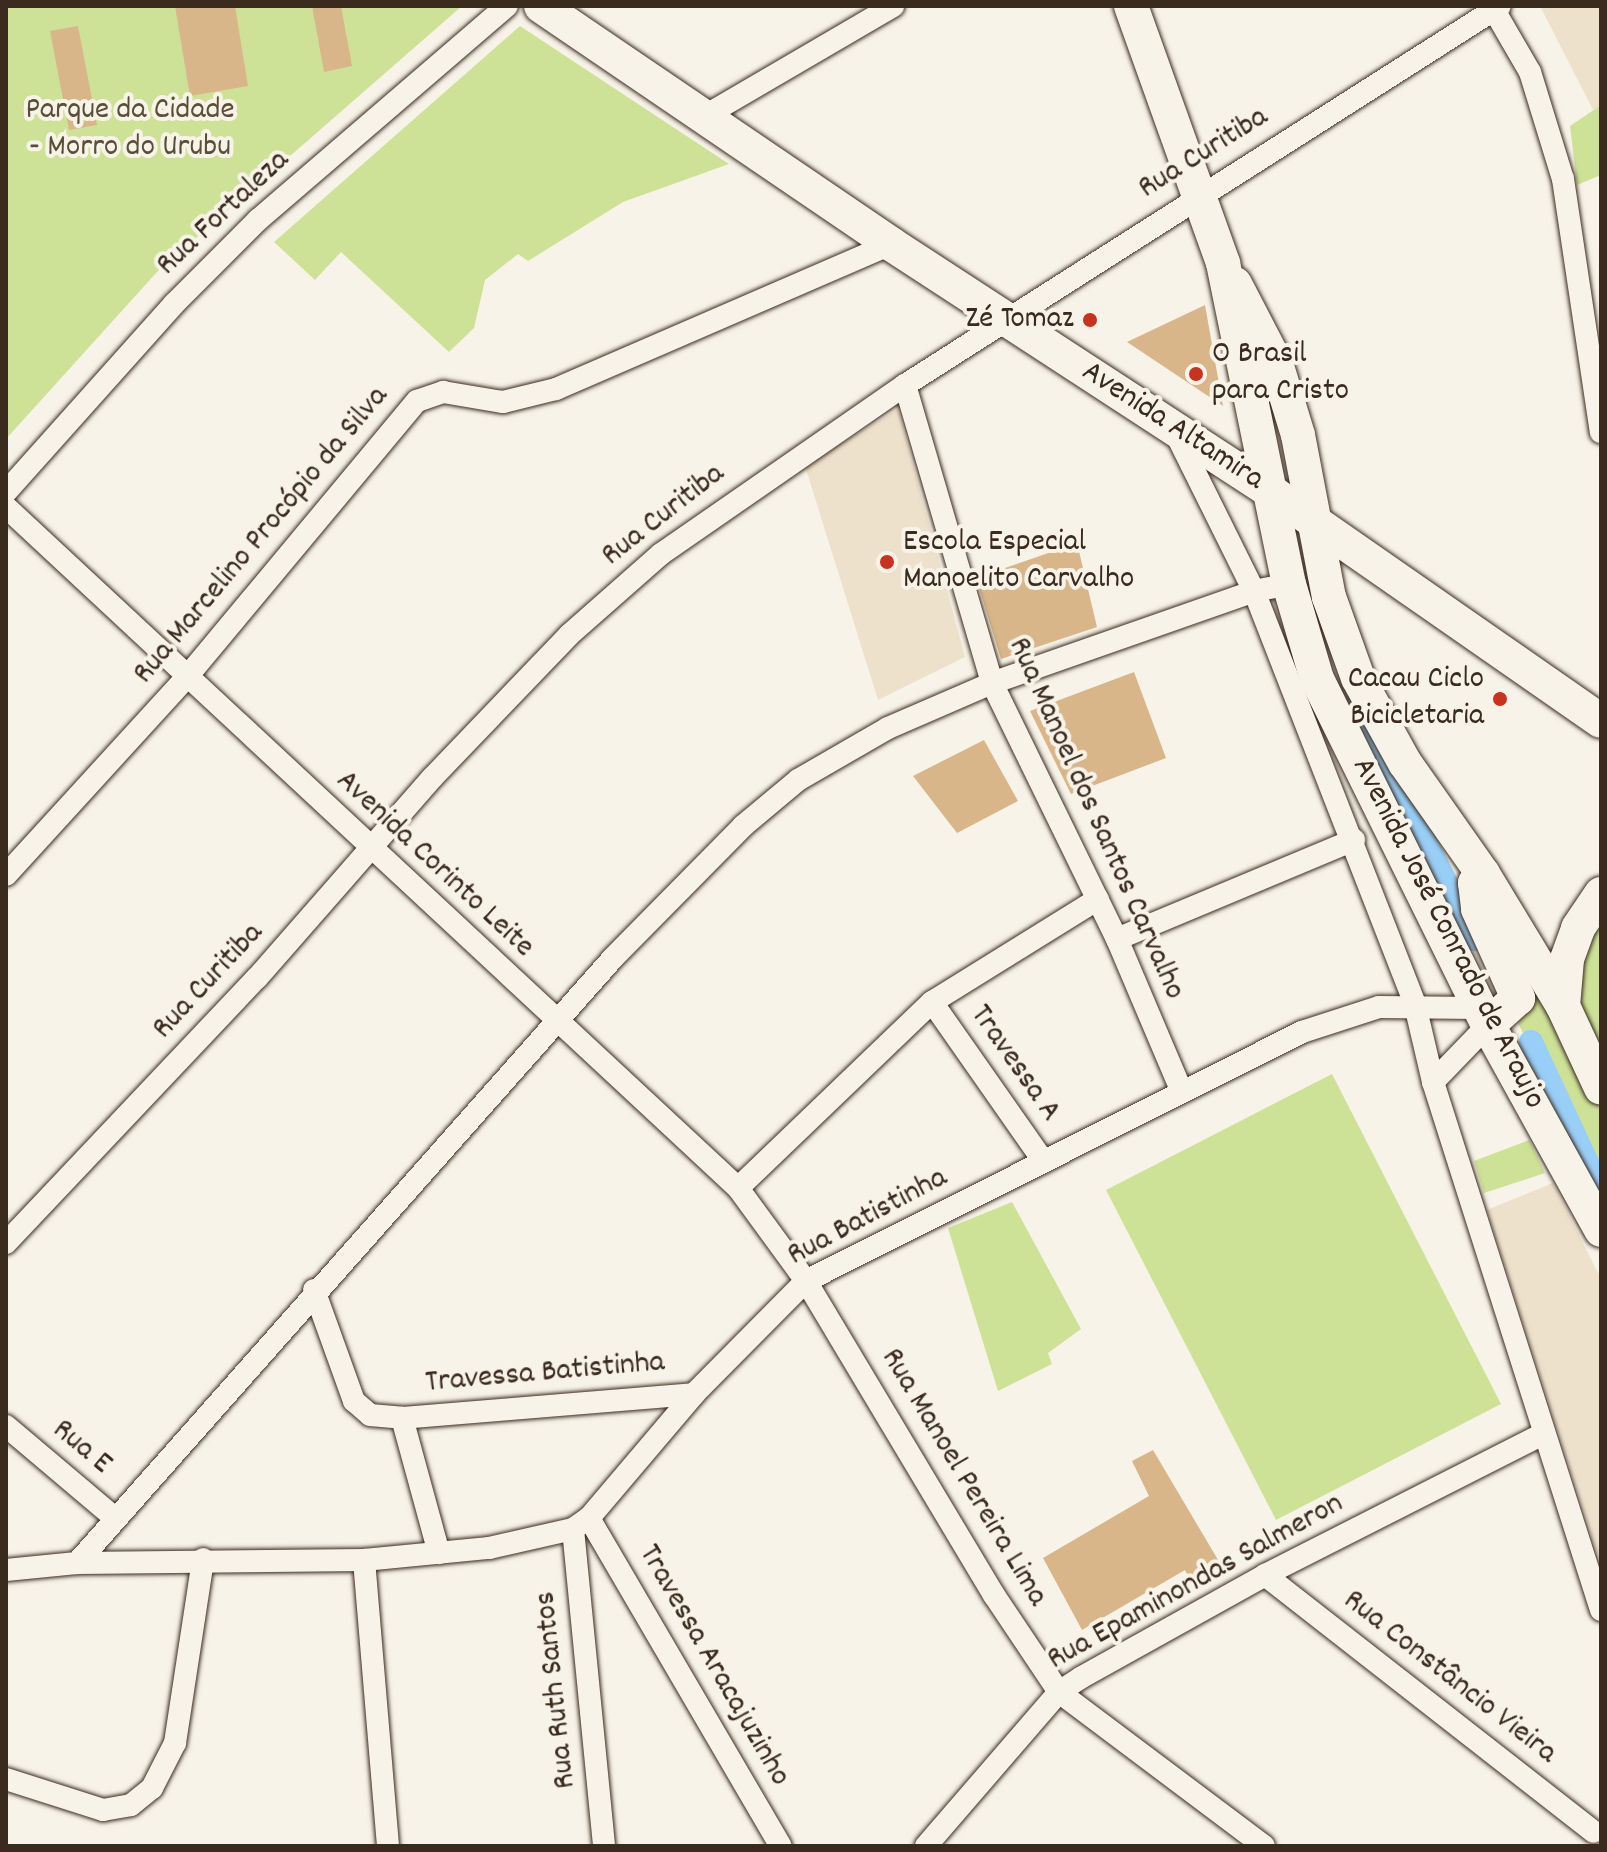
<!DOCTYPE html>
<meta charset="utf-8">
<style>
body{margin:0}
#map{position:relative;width:1607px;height:1852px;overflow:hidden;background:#f7f3e8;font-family:Dekko,sans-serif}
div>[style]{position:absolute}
.built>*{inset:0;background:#eee1cc}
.green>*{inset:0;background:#cee297}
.canal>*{height:24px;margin:-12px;padding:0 12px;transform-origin:12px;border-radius:12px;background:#99cef7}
.building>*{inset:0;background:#d8b68a}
.roads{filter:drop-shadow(0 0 2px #3b2a1e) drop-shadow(0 0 2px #3b2a1e)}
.minor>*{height:22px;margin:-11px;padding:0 11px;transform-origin:11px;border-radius:11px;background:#f7f3e8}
.primary>*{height:34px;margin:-17px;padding:0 17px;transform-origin:17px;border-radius:17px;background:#f7f3e8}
.dots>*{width:22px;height:22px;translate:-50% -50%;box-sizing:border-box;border:4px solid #f7f3e8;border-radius:50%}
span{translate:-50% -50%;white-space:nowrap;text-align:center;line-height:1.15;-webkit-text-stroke:8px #f7f3e8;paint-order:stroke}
.park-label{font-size:32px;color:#584f36}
.street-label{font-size:32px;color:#3b2a1e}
.poi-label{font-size:32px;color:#3b2a1e}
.right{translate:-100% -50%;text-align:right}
.left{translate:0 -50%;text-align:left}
.frame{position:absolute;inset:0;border:8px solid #3b2a1e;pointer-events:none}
</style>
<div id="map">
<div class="built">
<div style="clip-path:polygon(1540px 6px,1601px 6px,1601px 105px,1593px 110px)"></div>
<div style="clip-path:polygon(898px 409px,965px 657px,878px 700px,805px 466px)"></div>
<div style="clip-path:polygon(1553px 1183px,1601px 1279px,1600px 1561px,1487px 1210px)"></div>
</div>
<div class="green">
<div style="clip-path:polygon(6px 6px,462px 6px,157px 272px,6px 439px)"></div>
<div style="clip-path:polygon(520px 26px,729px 164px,623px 202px,528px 261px,518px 254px,485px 280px,474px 328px,449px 352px,341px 252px,315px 280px,274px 242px)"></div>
<div style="clip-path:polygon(1601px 105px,1601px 175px,1577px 185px,1570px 126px)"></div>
<div style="clip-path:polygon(1601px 914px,1601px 1193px,1501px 988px,1583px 954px)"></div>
<div style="clip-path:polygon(1332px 1074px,1501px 1404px,1276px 1520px,1106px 1190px)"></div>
<div style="clip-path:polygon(1529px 1140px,1545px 1173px,1484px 1193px,1474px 1161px)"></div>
<div style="clip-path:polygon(1012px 1202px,1081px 1329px,1048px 1353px,1052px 1364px,998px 1391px,948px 1228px)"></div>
</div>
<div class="canal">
<div style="left:1355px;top:705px;width:263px;rotate:62.9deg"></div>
<div style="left:1531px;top:1042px;width:166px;rotate:65.1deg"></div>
</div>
<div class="building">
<div style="clip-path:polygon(175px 6px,235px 6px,248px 86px,190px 96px)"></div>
<div style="clip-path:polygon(312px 6px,341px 6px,352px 66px,324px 72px)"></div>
<div style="clip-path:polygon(78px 26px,97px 125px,69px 130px,50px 31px)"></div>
<div style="clip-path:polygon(1205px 305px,1223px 406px,1127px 342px)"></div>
<div style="clip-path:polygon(1077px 543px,1097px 627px,1001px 659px,976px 578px)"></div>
<div style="clip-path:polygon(1134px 672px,1166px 758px,1071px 794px,1030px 711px)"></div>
<div style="clip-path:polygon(984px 740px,1018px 801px,957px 833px,913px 776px)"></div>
<div style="clip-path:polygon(1153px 1450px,1224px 1570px,1194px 1586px,1185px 1570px,1082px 1630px,1043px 1558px,1149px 1496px,1132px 1461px)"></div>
</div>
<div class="roads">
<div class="minor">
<div style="left:1494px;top:10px;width:72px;rotate:59.9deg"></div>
<div style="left:1530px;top:72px;width:112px;rotate:72.9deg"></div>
<div style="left:1563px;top:179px;width:256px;rotate:81.5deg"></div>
<div style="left:705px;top:116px;width:218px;rotate:-30.3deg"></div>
<div style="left:905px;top:385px;width:310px;rotate:73.7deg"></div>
<div style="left:992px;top:683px;width:285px;rotate:64deg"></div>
<div style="left:1117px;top:939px;width:166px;rotate:67deg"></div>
<div style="left:1175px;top:432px;width:178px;rotate:63.6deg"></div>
<div style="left:1254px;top:591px;width:444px;rotate:68.7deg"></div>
<div style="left:1415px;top:1005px;width:79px;rotate:76.8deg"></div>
<div style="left:1433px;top:1082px;width:554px;rotate:72.35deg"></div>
<div style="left:6px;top:492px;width:252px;rotate:-48.2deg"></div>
<div style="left:174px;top:304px;width:119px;rotate:-45deg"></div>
<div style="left:258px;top:220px;width:328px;rotate:-40.7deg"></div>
<div style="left:6px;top:507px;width:1000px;rotate:42.93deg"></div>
<div style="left:738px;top:1188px;width:115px;rotate:53.8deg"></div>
<div style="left:806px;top:1281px;width:366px;rotate:59.1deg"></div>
<div style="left:994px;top:1595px;width:117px;rotate:56.2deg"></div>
<div style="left:1059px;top:1692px;width:256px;rotate:36.9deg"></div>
<div style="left:6px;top:875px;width:267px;rotate:-47.6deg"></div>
<div style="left:186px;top:678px;width:361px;rotate:-50.2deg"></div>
<div style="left:417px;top:401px;width:28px;rotate:-19deg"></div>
<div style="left:443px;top:392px;width:61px;rotate:9.5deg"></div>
<div style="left:503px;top:402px;width:55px;rotate:-13.8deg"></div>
<div style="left:556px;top:389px;width:365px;rotate:-23.4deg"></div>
<div style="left:1117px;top:939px;width:257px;rotate:-22.7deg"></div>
<div style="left:932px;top:1002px;width:195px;rotate:55deg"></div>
<div style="left:1433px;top:1082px;width:79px;rotate:-46deg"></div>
<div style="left:738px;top:1188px;width:269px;rotate:-43.8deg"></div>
<div style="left:932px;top:1002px;width:195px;rotate:-31.8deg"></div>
<div style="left:6px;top:1243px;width:365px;rotate:-46.6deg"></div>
<div style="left:257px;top:978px;width:267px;rotate:-48.8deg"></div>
<div style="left:433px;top:777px;width:197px;rotate:-46.2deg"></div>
<div style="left:569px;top:635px;width:123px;rotate:-41.4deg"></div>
<div style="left:661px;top:554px;width:297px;rotate:-34.7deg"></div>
<div style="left:905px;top:385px;width:705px;rotate:-32.5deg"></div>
<div style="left:314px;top:1290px;width:118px;rotate:70.2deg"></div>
<div style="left:354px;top:1401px;width:21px;rotate:41deg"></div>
<div style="left:370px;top:1415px;width:32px;rotate:5deg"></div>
<div style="left:402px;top:1418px;width:293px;rotate:-4.7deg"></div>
<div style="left:402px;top:1418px;width:140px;rotate:74.7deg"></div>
<div style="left:6px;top:1426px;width:143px;rotate:40.2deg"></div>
<div style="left:589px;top:1518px;width:380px;rotate:59.7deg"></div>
<div style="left:573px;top:1529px;width:319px;rotate:84.4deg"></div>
<div style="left:364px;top:1560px;width:287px;rotate:85.2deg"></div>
<div style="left:77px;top:1563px;width:808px;rotate:-48.46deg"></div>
<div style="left:613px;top:958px;width:185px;rotate:-45.4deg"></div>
<div style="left:743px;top:826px;width:72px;rotate:-39.9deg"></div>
<div style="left:798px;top:780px;width:104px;rotate:-30deg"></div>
<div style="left:888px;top:728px;width:113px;rotate:-23.4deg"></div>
<div style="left:992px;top:683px;width:278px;rotate:-19.3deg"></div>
<div style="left:1254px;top:591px;width:36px;rotate:-11deg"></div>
<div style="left:6px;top:1570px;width:71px;rotate:-5.6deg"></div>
<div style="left:77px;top:1563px;width:287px;rotate:-0.6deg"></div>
<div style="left:364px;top:1560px;width:126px;rotate:-5.5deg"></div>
<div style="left:489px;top:1548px;width:86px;rotate:-12.7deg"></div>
<div style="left:573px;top:1529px;width:19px;rotate:-35deg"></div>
<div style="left:589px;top:1518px;width:162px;rotate:-49.7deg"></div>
<div style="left:694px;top:1394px;width:159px;rotate:-45.3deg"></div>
<div style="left:806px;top:1281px;width:555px;rotate:-26.66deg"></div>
<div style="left:1302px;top:1032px;width:81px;rotate:-18deg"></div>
<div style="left:1379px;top:1007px;width:101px;rotate:0.6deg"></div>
<div style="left:1265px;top:1575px;width:417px;rotate:38deg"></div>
<div style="left:6px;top:1779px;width:102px;rotate:17.7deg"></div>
<div style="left:103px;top:1810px;width:28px;rotate:-10deg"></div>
<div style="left:131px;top:1805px;width:27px;rotate:-39deg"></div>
<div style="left:152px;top:1788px;width:51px;rotate:-62.9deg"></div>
<div style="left:175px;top:1743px;width:186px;rotate:-81.3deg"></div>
<div style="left:926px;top:1846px;width:203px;rotate:-49.2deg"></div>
<div style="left:1059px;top:1692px;width:27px;rotate:-33deg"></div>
<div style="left:1082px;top:1677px;width:210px;rotate:-29.1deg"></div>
<div style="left:1265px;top:1575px;width:312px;rotate:-26.9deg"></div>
</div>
<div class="primary">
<div style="left:541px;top:6px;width:423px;rotate:34.2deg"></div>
<div style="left:891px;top:244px;width:456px;rotate:33.1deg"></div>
<div style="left:1273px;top:493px;width:399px;rotate:34.8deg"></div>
<div style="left:1131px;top:6px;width:273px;rotate:70.3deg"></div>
<div style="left:1223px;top:263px;width:328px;rotate:78.4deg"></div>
<div style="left:1289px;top:584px;width:99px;rotate:73.6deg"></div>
<div style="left:1317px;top:679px;width:386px;rotate:63.7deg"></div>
<div style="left:1488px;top:1025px;width:234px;rotate:61.1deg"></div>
<div style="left:1235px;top:284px;width:89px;rotate:62.6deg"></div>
<div style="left:1276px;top:363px;width:75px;rotate:73deg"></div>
<div style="left:1298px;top:435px;width:165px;rotate:79.2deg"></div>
<div style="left:1329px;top:597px;width:86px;rotate:70.3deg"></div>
<div style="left:1358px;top:678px;width:97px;rotate:61.1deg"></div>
<div style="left:1405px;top:763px;width:136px;rotate:54.9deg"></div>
<div style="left:1483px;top:874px;width:154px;rotate:58.8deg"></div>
<div style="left:1563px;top:1006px;width:90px;rotate:65.1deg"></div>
<div style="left:1483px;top:874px;width:12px;rotate:132deg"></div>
<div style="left:1475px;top:883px;width:26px;rotate:83deg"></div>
<div style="left:1478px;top:909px;width:98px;rotate:65.8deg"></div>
<div style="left:1518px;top:998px;width:40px;rotate:138deg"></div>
<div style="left:1563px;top:1006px;width:47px;rotate:-85.1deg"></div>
<div style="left:1567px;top:959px;width:33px;rotate:-70deg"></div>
<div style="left:1578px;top:928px;width:41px;rotate:-55.9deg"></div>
</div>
</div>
<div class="dots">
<div style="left:1090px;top:320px;background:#c8321e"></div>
<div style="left:1196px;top:374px;background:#c8321e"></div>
<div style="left:887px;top:562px;background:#c8321e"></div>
<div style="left:1500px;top:699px;background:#c8321e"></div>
</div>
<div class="park-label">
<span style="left:130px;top:130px">Parque da Cidade<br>- Morro do Urubu</span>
</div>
<div class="street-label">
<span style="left:1204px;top:154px;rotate:-32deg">Rua Curitiba</span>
<span style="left:224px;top:214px;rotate:-43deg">Rua Fortaleza</span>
<span style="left:1172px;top:427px;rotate:33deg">Avenida Altamira</span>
<span style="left:664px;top:516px;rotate:-38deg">Rua Curitiba</span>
<span style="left:262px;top:536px;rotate:-50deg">Rua Marcelino Procópio da Silva</span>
<span style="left:1095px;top:819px;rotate:66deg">Rua Manoel dos Santos Carvalho</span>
<span style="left:434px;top:865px;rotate:43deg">Avenida Corinto Leite</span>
<span style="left:1447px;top:934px;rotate:63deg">Avenida José Conrado de Araujo</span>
<span style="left:209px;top:982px;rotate:-47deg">Rua Curitiba</span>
<span style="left:1014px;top:1064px;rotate:55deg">Travessa A</span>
<span style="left:868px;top:1218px;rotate:-28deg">Rua Batistinha</span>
<span style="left:545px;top:1374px;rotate:-5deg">Travessa Batistinha</span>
<span style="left:81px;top:1448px;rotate:40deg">Rua E</span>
<span style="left:963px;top:1478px;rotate:59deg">Rua Manoel Pereira Lima</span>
<span style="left:1196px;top:1583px;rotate:-29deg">Rua Epaminondas Salmeron</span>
<span style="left:713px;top:1666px;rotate:60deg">Travessa Aracajuzinho</span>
<span style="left:1449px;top:1678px;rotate:38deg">Rua Constâncio Vieira</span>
<span style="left:557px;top:1690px;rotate:-96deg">Rua Ruth Santos</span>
</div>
<div class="poi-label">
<span class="right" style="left:1074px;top:320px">Zé Tomaz</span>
<span class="left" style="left:1212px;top:374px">O Brasil<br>para Cristo</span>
<span class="left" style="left:903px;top:562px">Escola Especial<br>Manoelito Carvalho</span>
<span class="right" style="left:1484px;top:699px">Cacau Ciclo<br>Bicicletaria</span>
</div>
<div class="frame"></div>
</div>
